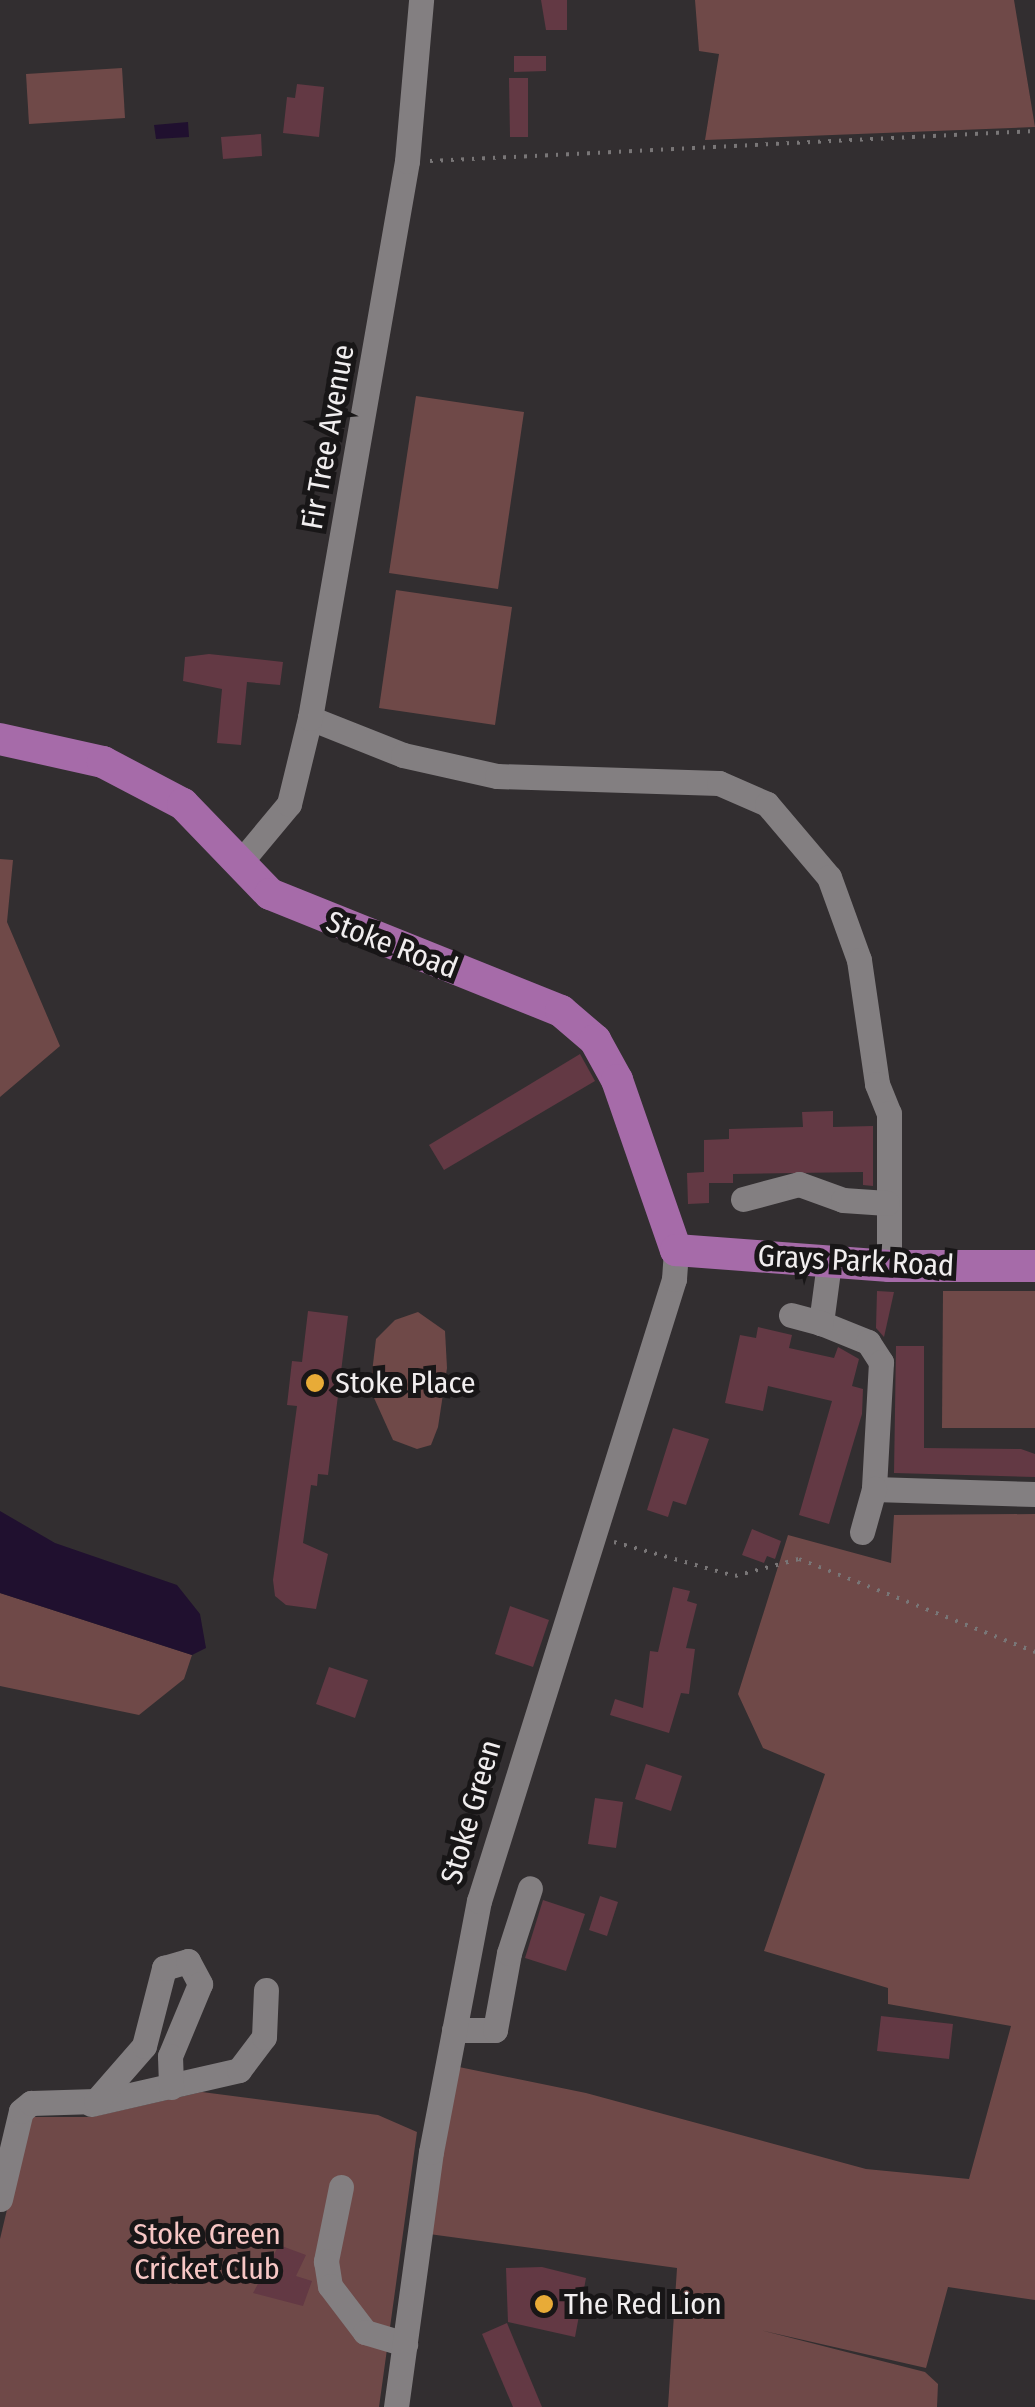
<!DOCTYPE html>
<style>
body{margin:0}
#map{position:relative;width:1035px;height:2407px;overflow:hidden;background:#322e30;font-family:"Fira Sans Condensed",sans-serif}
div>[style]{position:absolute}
.green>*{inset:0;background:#6f4948}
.water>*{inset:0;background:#20102f}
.building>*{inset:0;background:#633944}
.path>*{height:4px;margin-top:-2px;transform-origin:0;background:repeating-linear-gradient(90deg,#797677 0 2.5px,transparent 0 10.5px)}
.minor>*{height:25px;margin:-12.5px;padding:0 12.5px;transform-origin:12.5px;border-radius:12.5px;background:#837f81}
.major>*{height:32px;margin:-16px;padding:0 16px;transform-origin:16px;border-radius:16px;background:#a66ba9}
.dots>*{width:28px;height:28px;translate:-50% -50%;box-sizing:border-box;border:5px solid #181617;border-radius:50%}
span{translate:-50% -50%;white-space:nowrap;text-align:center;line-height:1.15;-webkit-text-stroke:10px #181617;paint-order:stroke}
.street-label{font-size:30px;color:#f1eeef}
.poi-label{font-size:30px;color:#f1eeef}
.left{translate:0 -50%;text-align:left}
.park-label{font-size:30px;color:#f7c7c5}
</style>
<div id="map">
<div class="green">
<div style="clip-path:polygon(695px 0,1014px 0,1035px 127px,705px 140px,719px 54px,699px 51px)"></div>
<div style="clip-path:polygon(122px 68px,125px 118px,29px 124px,26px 74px)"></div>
<div style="clip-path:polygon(416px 396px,524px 412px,498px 589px,389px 573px)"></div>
<div style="clip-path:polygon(396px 590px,512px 607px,495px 725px,379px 708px)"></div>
<div style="clip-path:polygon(0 859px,13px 860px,7px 922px,60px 1046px,0 1097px)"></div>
<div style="clip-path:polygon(943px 1291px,1035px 1291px,1035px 1428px,942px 1428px)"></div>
<div style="clip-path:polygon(418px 1312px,445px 1331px,447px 1368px,438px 1427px,431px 1445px,417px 1449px,393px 1440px,370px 1389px,376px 1339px,395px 1320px)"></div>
<div style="clip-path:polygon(1035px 1514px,1035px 2300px,948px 2287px,926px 2368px,760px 2330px,925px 2372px,938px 2384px,937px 2407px,668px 2407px,677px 2268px,429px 2234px,459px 2067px,586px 2093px,866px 2169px,969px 2179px,1011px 2026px,888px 2004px,888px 1988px,764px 1951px,825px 1774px,763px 1748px,738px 1694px,788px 1535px,891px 1563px,894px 1515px)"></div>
<div style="clip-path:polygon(0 1593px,192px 1655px,184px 1679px,139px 1715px,0 1686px)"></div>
<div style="clip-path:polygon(202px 2092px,378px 2115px,417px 2132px,379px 2407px,0 2407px,0 2239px,29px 2117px,92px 2117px)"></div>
</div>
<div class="water">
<div style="clip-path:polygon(188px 122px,189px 137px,156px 139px,154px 125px)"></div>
<div style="clip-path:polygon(0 1511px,55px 1543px,177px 1585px,200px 1614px,206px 1648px,192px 1655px,0 1593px)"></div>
</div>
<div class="building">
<div style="clip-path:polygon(541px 0,567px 0,567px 30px,546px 30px)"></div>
<div style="clip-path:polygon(514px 56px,546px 56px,546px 71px,514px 72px)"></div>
<div style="clip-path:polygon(509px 78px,528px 78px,528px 137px,510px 137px)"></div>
<div style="clip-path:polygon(297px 84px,324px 87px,319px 137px,283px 133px,287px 97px,295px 98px)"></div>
<div style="clip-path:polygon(261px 134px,262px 156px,223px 159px,221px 137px)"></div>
<div style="clip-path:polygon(209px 654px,283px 662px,280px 685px,247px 682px,241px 745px,217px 743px,222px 689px,183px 681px,185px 657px)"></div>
<div style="clip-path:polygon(580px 1054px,595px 1081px,444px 1170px,429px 1145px)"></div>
<div style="clip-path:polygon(833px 1111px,833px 1127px,873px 1126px,873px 1186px,863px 1185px,863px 1172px,733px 1174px,733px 1183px,709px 1183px,709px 1203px,688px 1204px,687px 1173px,704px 1172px,704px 1140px,729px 1139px,729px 1129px,803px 1127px,802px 1112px)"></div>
<div style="clip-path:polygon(877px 1291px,894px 1292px,884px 1337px,876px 1328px)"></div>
<div style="clip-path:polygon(308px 1311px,348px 1316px,328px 1475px,318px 1474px,317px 1486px,311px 1485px,303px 1543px,328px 1554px,316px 1609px,286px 1605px,275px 1596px,273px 1580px,297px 1406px,287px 1405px,292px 1361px,302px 1362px)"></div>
<div style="clip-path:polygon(758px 1327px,792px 1335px,789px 1348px,834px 1358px,838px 1347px,859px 1359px,852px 1386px,863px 1389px,862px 1414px,829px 1524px,799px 1515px,832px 1401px,768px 1386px,763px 1411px,725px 1403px,740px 1335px,756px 1338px)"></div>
<div style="clip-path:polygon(896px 1346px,924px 1346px,924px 1448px,1021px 1449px,1035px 1454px,1035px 1477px,894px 1473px)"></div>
<div style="clip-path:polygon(673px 1428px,709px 1439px,686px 1505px,673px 1501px,668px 1517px,647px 1510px)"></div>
<div style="clip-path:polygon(752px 1529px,781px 1541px,775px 1559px,767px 1556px,764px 1563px,742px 1555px)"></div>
<div style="clip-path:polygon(673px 1587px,690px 1591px,687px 1601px,697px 1604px,686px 1648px,695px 1649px,689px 1694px,681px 1693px,669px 1733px,610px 1715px,615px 1699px,643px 1708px,650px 1651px,658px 1652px)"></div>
<div style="clip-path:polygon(510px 1606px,549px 1620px,533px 1667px,495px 1654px)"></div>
<div style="clip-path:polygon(329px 1667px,368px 1680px,355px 1718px,316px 1704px)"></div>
<div style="clip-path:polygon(646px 1764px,682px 1776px,671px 1811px,635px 1799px)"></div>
<div style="clip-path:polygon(595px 1798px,623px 1802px,616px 1848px,588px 1844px)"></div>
<div style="clip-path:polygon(600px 1896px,618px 1902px,607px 1936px,589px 1930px)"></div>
<div style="clip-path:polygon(543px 1900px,585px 1914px,566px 1971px,525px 1958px)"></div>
<div style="clip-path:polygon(881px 2016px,953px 2024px,949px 2059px,877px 2051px)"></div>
<div style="clip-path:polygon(279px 2245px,306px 2255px,296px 2276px,312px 2281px,303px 2306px,253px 2293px)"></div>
<div style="clip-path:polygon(542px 2267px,586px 2278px,575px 2337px,508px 2322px,506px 2268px)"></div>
<div style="clip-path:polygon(507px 2323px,542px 2407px,513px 2407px,482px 2334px)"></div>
</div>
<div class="path">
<div style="left:430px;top:161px;width:606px;rotate:-2.84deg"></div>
<div style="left:614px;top:1542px;width:126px;rotate:15.7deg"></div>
<div style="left:735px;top:1576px;width:66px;rotate:-14.9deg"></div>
<div style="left:799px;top:1559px;width:254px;rotate:21.5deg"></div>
</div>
<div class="minor">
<div style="left:310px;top:718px;width:100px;rotate:21.7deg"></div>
<div style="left:403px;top:755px;width:96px;rotate:12.6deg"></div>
<div style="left:497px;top:776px;width:222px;rotate:1.8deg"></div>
<div style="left:719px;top:783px;width:52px;rotate:23.6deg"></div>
<div style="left:767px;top:804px;width:96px;rotate:49.7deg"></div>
<div style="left:829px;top:877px;width:88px;rotate:70.1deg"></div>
<div style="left:859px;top:960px;width:125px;rotate:81.7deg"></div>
<div style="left:877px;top:1084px;width:31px;rotate:68deg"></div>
<div style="left:889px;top:1113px;width:153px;rotate:90deg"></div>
<div style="left:239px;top:864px;width:78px;rotate:-50.2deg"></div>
<div style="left:289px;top:804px;width:89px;rotate:-76.3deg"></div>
<div style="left:310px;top:718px;width:565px;rotate:-80.12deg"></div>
<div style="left:407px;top:161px;width:162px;rotate:-85deg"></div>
<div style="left:743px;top:1199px;width:58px;rotate:-15deg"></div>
<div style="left:799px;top:1184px;width:47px;rotate:20deg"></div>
<div style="left:843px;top:1200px;width:44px;rotate:3.9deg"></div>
<div style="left:829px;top:1263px;width:61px;rotate:97.6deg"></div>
<div style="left:821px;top:1323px;width:51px;rotate:22deg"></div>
<div style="left:868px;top:1342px;width:24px;rotate:57deg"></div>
<div style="left:881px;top:1362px;width:127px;rotate:93.2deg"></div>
<div style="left:874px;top:1489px;width:161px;rotate:1.8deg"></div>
<div style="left:791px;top:1315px;width:31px;rotate:15deg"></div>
<div style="left:862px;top:1532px;width:45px;rotate:-74.4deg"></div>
<div style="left:454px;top:2030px;width:41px"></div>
<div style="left:495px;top:2030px;width:78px;rotate:-79.7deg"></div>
<div style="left:509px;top:1953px;width:68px;rotate:-72.1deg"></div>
<div style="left:91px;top:2104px;width:152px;rotate:-12.9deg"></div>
<div style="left:239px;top:2070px;width:41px;rotate:-52.9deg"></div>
<div style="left:264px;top:2037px;width:47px;rotate:-87.6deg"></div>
<div style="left:341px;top:2187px;width:76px;rotate:101.5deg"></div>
<div style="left:326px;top:2261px;width:25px;rotate:81deg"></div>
<div style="left:330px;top:2286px;width:58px;rotate:52.7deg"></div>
<div style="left:365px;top:2332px;width:42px;rotate:16.7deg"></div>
<div style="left:0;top:2199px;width:90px;rotate:-76.6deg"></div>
<div style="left:21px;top:2111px;width:13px;rotate:-39deg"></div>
<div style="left:31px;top:2103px;width:65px;rotate:-1.8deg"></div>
<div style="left:96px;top:2101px;width:73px;rotate:-48.9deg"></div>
<div style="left:144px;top:2046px;width:81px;rotate:-75.6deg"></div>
<div style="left:164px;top:1968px;width:25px;rotate:-16deg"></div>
<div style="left:188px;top:1961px;width:26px;rotate:62deg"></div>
<div style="left:200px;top:1984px;width:78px;rotate:112.6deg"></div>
<div style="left:170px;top:2056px;width:31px;rotate:88deg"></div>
<div style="left:396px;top:2407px;width:257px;rotate:-82.2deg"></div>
<div style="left:431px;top:2152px;width:256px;rotate:-79.2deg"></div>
<div style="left:479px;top:1901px;width:652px;rotate:-72.59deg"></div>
<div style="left:674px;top:1279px;width:29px;rotate:-86deg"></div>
</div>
<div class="major">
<div style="left:0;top:739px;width:106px;rotate:12.6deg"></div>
<div style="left:103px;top:762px;width:90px;rotate:27.7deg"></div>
<div style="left:183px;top:804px;width:125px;rotate:46deg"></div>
<div style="left:270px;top:894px;width:314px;rotate:21.9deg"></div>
<div style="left:561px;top:1011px;width:45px;rotate:40.5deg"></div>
<div style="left:595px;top:1040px;width:46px;rotate:61.2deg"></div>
<div style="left:617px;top:1080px;width:180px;rotate:70.9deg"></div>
<div style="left:676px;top:1250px;width:214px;rotate:4.3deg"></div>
<div style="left:889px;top:1266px;width:146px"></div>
</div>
<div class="dots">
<div style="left:315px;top:1383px;background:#e8ab37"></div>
<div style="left:544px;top:2304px;background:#e8ab37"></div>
</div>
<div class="street-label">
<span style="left:328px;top:437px;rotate:-80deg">Fir Tree Avenue</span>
<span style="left:392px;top:945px;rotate:21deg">Stoke Road</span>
<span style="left:856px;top:1261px;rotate:3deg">Grays Park Road</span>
<span style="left:471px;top:1812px;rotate:-74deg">Stoke Green</span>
</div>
<div class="poi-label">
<span class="left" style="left:335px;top:1383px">Stoke Place</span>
<span class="left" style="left:564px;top:2304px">The Red Lion</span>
</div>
<div class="park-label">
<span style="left:207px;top:2251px">Stoke Green<br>Cricket Club</span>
</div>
</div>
